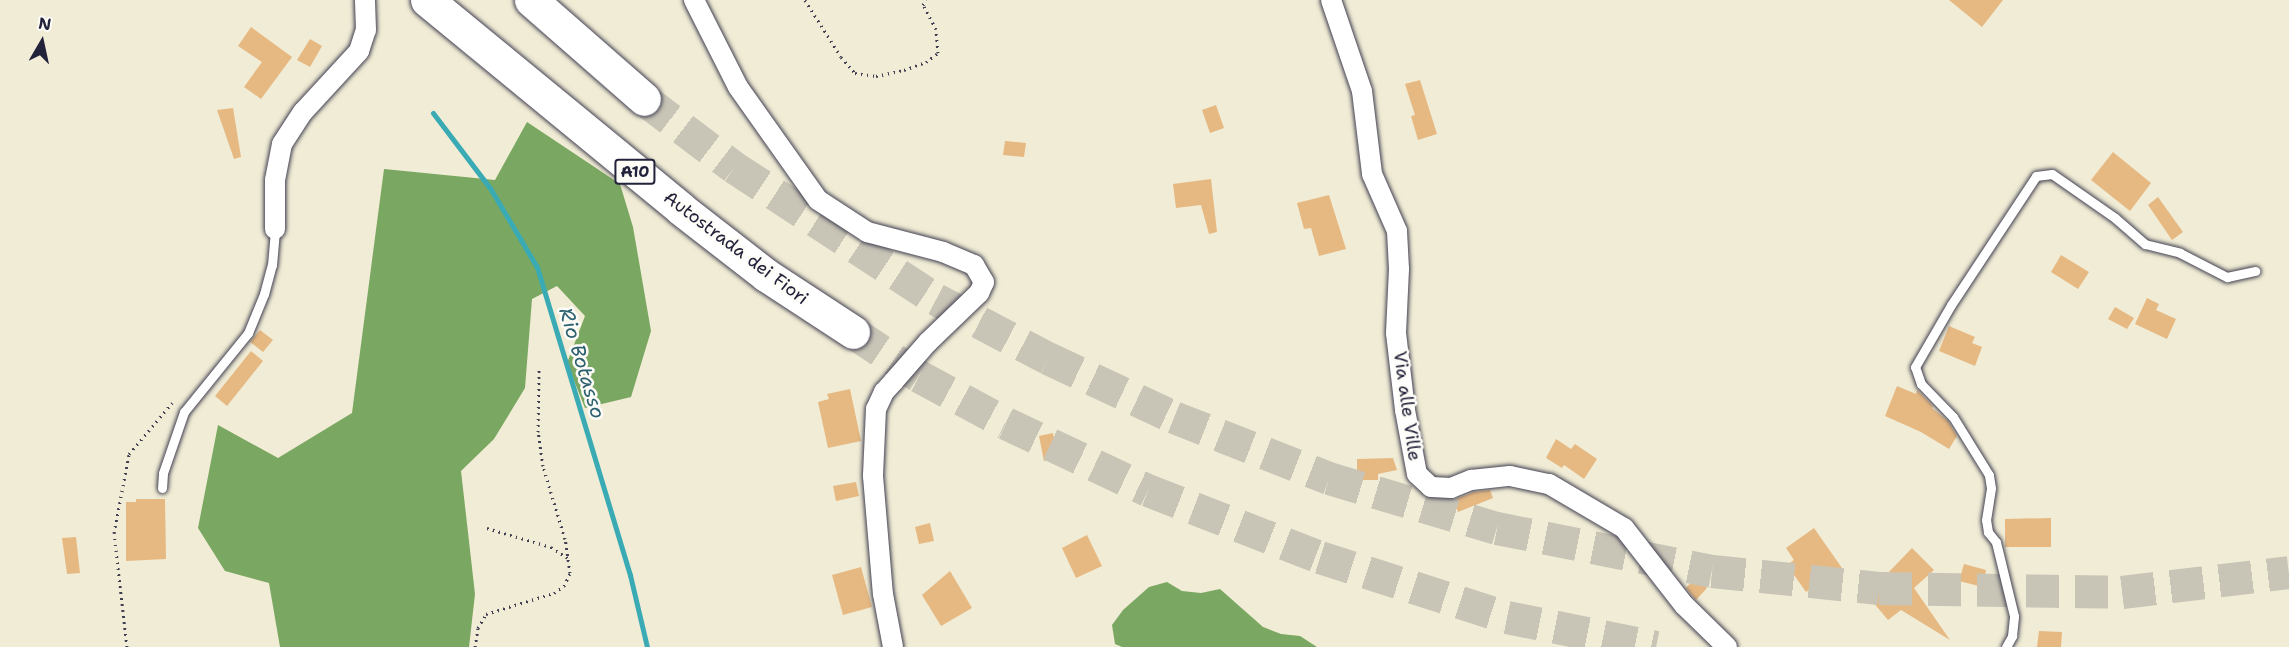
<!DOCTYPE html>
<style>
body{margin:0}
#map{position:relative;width:2289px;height:647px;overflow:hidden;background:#f1ecd5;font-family:"Shantell Sans",sans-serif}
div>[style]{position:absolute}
.forest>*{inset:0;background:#7aa761}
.stream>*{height:5px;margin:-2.5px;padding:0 2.5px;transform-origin:2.5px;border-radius:2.5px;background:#3aabb4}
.building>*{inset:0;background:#e6b983}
.motorway-tunnel>*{height:33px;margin-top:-16.5px;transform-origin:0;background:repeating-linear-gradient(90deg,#c8c4b6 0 33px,transparent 0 49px)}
.path>*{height:3px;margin-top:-1.5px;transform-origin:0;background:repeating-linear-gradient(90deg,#414052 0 1.5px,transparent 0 6px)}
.roads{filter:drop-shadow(0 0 2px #414052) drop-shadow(0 0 2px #414052)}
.service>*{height:9px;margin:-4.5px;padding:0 4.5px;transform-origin:4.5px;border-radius:4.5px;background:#fff}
.minor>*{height:20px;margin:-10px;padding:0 10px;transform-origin:10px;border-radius:10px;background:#fff}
.motorway>*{height:33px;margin:-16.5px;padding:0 16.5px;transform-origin:16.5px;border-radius:16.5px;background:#fff}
span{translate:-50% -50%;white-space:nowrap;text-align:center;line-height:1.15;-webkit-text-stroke:5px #fdfcf7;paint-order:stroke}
.shield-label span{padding:2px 4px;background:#fdfcf7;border:2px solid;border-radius:4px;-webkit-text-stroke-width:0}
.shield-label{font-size:16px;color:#22223b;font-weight:700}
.street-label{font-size:18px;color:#22223b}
.water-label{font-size:20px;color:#2d6071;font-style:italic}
.north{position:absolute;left:12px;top:12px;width:60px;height:60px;-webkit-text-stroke:4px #fdfcf7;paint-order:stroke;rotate:9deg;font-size:16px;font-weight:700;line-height:24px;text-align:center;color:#22223b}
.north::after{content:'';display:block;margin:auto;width:21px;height:27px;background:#22223b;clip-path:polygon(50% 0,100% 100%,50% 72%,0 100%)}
</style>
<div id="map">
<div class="forest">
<div style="clip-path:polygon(527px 122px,620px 184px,633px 227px,651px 331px,631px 397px,585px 408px,567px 363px,585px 316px,557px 286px,532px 299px,525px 388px,494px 439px,461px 471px,475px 594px,469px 647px,280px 647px,269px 583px,225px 571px,198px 528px,218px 425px,278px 458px,352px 413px,384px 169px,495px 180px)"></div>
<div style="clip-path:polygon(1167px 582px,1182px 591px,1201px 593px,1220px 589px,1263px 627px,1281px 634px,1300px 636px,1317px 647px,1122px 647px,1115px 644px,1112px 625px,1123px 610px,1149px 587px)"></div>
</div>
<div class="stream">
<div style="left:433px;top:113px;width:94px;rotate:52.8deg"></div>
<div style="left:490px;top:188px;width:92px;rotate:59.3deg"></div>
<div style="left:537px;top:267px;width:322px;rotate:73.2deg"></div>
<div style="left:630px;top:575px;width:74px;rotate:76.7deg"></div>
</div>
<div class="building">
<div style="clip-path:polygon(1949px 0,2003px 0,1982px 27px)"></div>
<div style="clip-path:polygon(251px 27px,292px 57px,261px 99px,244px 87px,262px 62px,238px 46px)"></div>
<div style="clip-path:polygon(310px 39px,322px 46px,310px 67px,297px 60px)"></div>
<div style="clip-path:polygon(1420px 80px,1437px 134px,1418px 140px,1411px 116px,1415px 115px,1405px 84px)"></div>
<div style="clip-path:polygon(1216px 105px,1224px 128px,1210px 133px,1202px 110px)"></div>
<div style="clip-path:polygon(233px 108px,241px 157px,234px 159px,217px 110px)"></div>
<div style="clip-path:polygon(1005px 141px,1026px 143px,1024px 157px,1003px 155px)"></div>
<div style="clip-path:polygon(2113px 152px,2151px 183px,2130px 211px,2091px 180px)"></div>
<div style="clip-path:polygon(1211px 179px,1217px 232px,1209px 234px,1201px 205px,1176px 208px,1173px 184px)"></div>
<div style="clip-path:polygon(1329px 195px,1346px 249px,1319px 256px,1311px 228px,1304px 229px,1297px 203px)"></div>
<div style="clip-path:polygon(2158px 197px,2183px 232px,2172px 240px,2148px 205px)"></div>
<div style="clip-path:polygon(2061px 255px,2089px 272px,2078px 289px,2051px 272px)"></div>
<div style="clip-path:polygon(2147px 298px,2159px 304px,2156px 310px,2176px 319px,2167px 339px,2135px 324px)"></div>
<div style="clip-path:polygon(2115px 307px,2134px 318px,2127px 329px,2108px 319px)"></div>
<div style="clip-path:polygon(1949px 326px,1975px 337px,1972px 343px,1982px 347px,1975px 366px,1939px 351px)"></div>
<div style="clip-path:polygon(260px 330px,273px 340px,263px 352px,250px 342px)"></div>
<div style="clip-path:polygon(251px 351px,263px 361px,227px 406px,215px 396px)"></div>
<div style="clip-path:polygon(1897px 386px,1916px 394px,1917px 390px,1933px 406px,1932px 408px,1948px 421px,1957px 436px,1949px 449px,1921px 432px,1885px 416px)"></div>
<div style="clip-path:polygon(850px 389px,861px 441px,828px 448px,818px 402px,829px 399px,827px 394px)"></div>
<div style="clip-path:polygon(1053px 433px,1058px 458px,1044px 461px,1039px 436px)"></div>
<div style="clip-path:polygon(1556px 439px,1571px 449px,1575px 444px,1597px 459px,1584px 479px,1564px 465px,1562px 468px,1546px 458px)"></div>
<div style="clip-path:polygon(1393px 458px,1397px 470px,1378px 474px,1378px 480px,1357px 480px,1357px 459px)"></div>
<div style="clip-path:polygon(856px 482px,859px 496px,836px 501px,833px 486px)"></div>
<div style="clip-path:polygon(1490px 490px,1493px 498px,1458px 512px,1453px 500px,1474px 492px)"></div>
<div style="clip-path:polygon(136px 499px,165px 499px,166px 559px,126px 561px,126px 502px,136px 502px)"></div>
<div style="clip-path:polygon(2051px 518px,2051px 547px,2005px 547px,2005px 519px)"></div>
<div style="clip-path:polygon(930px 523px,934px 541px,919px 544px,915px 527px)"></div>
<div style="clip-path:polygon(1814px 528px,1842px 568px,1806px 592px,1787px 565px,1794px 560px,1786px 548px)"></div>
<div style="clip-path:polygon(1087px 535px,1102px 566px,1076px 578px,1062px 548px)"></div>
<div style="clip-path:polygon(76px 537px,80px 573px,67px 574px,62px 538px)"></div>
<div style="clip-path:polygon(1912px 548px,1934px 570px,1914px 588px,1950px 640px,1901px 610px,1888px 620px,1867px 595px,1889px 578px,1887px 574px)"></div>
<div style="clip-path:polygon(1964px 564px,1986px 570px,1983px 587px,1959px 581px)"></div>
<div style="clip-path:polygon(861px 567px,872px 607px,843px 615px,832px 575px)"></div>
<div style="clip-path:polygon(950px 571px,972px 608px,941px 626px,922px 595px)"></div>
<div style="clip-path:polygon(1695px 578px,1707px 588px,1696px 600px,1686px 588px)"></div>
<div style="clip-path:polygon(2039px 631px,2062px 632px,2061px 647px,2037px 647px)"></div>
</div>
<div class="motorway-tunnel">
<div style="left:644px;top:99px;width:113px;rotate:37.1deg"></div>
<div style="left:734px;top:167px;width:241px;rotate:33.2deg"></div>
<div style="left:936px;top:299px;width:127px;rotate:27.8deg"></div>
<div style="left:1048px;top:358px;width:139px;rotate:25.1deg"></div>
<div style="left:1174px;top:417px;width:167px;rotate:21.5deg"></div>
<div style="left:1329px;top:478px;width:175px;rotate:16.6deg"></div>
<div style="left:1497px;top:528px;width:219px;rotate:11.3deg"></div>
<div style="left:1712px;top:571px;width:168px;rotate:5.8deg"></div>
<div style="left:1879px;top:588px;width:243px;rotate:0.9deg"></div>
<div style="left:2122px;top:592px;width:168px;rotate:-6.8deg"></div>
<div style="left:853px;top:332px;width:79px;rotate:33.7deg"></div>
<div style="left:919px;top:376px;width:99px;rotate:28.4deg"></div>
<div style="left:1006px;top:423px;width:157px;rotate:25.3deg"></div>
<div style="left:1148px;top:490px;width:185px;rotate:21.3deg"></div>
<div style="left:1320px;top:557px;width:196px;rotate:17.8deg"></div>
<div style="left:1507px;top:617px;width:152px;rotate:11.4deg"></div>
</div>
<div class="path">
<div style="left:805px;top:0;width:67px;rotate:57.7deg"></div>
<div style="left:841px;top:57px;width:21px;rotate:49deg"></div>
<div style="left:855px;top:73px;width:21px;rotate:8deg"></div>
<div style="left:876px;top:76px;width:29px;rotate:-12deg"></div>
<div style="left:904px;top:70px;width:23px;rotate:-20deg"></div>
<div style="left:926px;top:62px;width:15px;rotate:-37deg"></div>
<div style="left:938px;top:53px;width:24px;rotate:-95deg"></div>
<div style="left:936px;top:29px;width:27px;rotate:-118deg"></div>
<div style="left:923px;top:5px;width:6px;rotate:-59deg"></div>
<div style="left:487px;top:528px;width:67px;rotate:16.5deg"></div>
<div style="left:551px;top:547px;width:20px;rotate:33deg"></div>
<div style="left:127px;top:647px;width:115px;rotate:-96.5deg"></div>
<div style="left:114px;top:533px;width:80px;rotate:-79.2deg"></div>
<div style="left:129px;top:454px;width:67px;rotate:-49.9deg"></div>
<div style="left:475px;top:647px;width:19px;rotate:-81deg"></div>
<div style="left:478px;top:628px;width:16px;rotate:-60deg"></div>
<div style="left:486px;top:614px;width:71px;rotate:-17.2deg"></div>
<div style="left:554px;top:593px;width:12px;rotate:-35deg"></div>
<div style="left:564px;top:586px;width:14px;rotate:-65deg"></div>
<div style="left:570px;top:573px;width:34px;rotate:-98deg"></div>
<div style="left:565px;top:539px;width:76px;rotate:-106.8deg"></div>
<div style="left:543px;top:466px;width:34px;rotate:-98deg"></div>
<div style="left:538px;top:432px;width:62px;rotate:-89.1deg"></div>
</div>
<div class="roads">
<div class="service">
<div style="left:162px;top:488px;width:15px;rotate:-86deg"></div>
<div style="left:163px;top:473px;width:65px;rotate:-71deg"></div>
<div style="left:184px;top:412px;width:102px;rotate:-51deg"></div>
<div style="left:248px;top:333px;width:42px;rotate:-67.7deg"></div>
<div style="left:264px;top:294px;width:30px;rotate:-75deg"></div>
<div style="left:272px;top:265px;width:36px;rotate:-85deg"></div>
<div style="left:2006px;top:647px;width:13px;rotate:-61deg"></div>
<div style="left:2012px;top:636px;width:20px;rotate:-84deg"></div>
<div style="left:2014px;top:616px;width:76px;rotate:-103.7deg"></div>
<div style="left:1996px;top:542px;width:13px;rotate:-129deg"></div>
<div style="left:1988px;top:532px;width:12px;rotate:-99deg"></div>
<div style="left:1986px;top:520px;width:32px;rotate:-81deg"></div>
<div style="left:1991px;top:488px;width:13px;rotate:-99deg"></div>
<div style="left:1989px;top:475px;width:68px;rotate:-121.8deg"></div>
<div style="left:1953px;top:417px;width:46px;rotate:-134.1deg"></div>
<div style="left:1921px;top:384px;width:18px;rotate:-109deg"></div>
<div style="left:1915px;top:367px;width:72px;rotate:-59.9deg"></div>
<div style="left:1951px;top:305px;width:154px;rotate:-56.6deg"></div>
<div style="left:2036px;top:176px;width:16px;rotate:-7deg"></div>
<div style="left:2052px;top:174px;width:77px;rotate:34.9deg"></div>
<div style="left:2115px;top:218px;width:40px;rotate:41deg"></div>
<div style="left:2145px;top:244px;width:36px;rotate:14deg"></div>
<div style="left:2180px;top:253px;width:53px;rotate:27.1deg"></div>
<div style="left:2227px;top:277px;width:29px;rotate:-12deg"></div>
</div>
<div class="minor">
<div style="left:694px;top:0;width:97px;rotate:63.2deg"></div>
<div style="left:738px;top:87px;width:138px;rotate:54.7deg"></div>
<div style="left:818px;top:200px;width:59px;rotate:33.1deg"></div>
<div style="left:867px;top:232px;width:79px;rotate:14.7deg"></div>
<div style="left:943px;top:252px;width:34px;rotate:23deg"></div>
<div style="left:974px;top:265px;width:20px;rotate:60deg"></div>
<div style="left:984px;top:282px;width:12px;rotate:114deg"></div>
<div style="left:979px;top:293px;width:71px;rotate:136.1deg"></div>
<div style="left:928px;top:342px;width:52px;rotate:131.1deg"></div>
<div style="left:894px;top:381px;width:15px;rotate:132deg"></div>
<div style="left:884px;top:392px;width:19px;rotate:115deg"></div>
<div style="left:876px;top:409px;width:67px;rotate:92.6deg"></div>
<div style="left:873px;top:476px;width:118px;rotate:85.2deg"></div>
<div style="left:883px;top:594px;width:54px;rotate:79.3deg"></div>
<div style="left:1331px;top:0;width:96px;rotate:71.2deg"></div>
<div style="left:1362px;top:91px;width:84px;rotate:83.1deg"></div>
<div style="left:1372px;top:174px;width:62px;rotate:66.3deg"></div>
<div style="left:1397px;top:231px;width:38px;rotate:87deg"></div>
<div style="left:1399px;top:269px;width:64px;rotate:92.7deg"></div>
<div style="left:1396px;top:333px;width:78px;rotate:83.3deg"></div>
<div style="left:1405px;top:410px;width:65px;rotate:79.4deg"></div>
<div style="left:1417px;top:474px;width:19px;rotate:43deg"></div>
<div style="left:1431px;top:487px;width:20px;rotate:3deg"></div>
<div style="left:1451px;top:488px;width:22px;rotate:-22deg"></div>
<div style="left:1471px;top:480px;width:39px;rotate:-6deg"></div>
<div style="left:1510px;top:476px;width:40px;rotate:12deg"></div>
<div style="left:1549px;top:484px;width:87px;rotate:30.4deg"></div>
<div style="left:1624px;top:528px;width:98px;rotate:52.1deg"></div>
<div style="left:1684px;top:605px;width:60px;rotate:44.3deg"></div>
<div style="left:275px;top:229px;width:49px;rotate:-90deg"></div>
<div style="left:275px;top:180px;width:37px;rotate:-79deg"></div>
<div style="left:282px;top:144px;width:38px;rotate:-57deg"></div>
<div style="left:303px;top:112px;width:83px;rotate:-47.4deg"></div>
<div style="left:359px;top:51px;width:22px;rotate:-72deg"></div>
<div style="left:366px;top:30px;width:30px;rotate:-92deg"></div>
</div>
<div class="motorway">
<div style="left:427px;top:0;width:329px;rotate:39.4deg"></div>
<div style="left:681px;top:209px;width:108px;rotate:37.8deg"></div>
<div style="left:766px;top:275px;width:104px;rotate:33.2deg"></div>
<div style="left:531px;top:0;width:150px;rotate:41.2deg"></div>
</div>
</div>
<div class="shield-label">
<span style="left:635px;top:172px">A10</span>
</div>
<div class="street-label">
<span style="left:736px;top:248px;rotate:37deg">Autostrada dei Fiori</span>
<span style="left:1407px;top:406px;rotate:82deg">Via alle Ville</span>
</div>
<div class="water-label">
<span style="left:582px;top:363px;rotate:73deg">Rio Botasso</span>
</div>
<div class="north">N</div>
</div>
